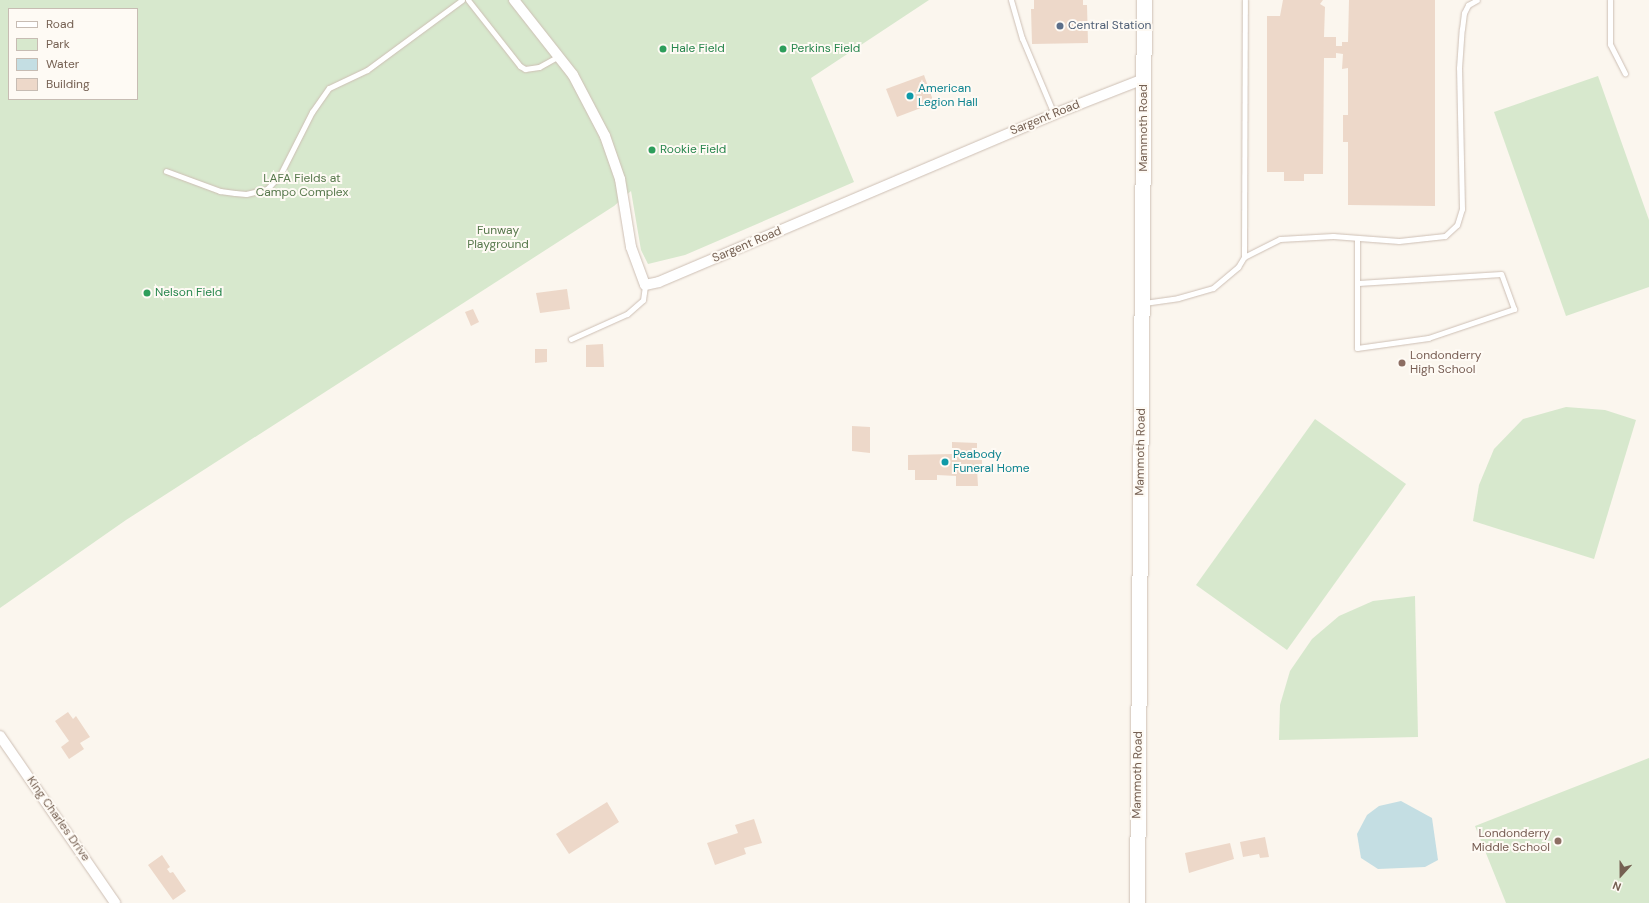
<!DOCTYPE html>
<style>
body{margin:0}
#map{position:relative;width:1649px;height:903px;overflow:hidden;background:#fbf6ee;font-family:"DM Sans",sans-serif}
div>[style]{position:absolute}
.green>*{inset:0;background:#d7e8cd}
.water>*{inset:0;background:#c4dee3}
.building>*{inset:0;background:#edd8c9}
.roads{filter:drop-shadow(0 0 1px #cdbfb4) drop-shadow(0 0 1px #cdbfb4)}
.service>*{height:5px;margin:-2.5px;padding:0 2.5px;transform-origin:2.5px;border-radius:2.5px;background:#fff}
.minor>*{height:10px;margin:-5px;padding:0 5px;transform-origin:5px;border-radius:5px;background:#fff}
.secondary>*{height:15px;margin:-7.5px;padding:0 7.5px;transform-origin:7.5px;border-radius:7.5px;background:#fff}
.dots>*{width:11px;height:11px;translate:-50% -50%;box-sizing:border-box;border:2px solid #fefaf4;border-radius:50%}
span{translate:-50% -50%;white-space:nowrap;text-align:center;line-height:1.15;-webkit-text-stroke:4px #fefaf4;paint-order:stroke}
.service-label{font-size:12px;color:#4e5e75}
.left{translate:0 -50%;text-align:left}
.leisure-label{font-size:12px;color:#27864d}
.culture-label{font-size:12px;color:#0d838f}
.street-label{font-size:12px;color:#756052}
.park-label{font-size:12px;color:#57784c}
.education-label{font-size:12px;color:#785e54}
.right{translate:-100% -50%;text-align:right}
.legend{position:absolute;left:8px;top:8px;width:130px;height:92px;box-sizing:border-box;background:#fefaf4;border:1px solid #c7bcb3;margin:0;padding:5px 7px;list-style:none;font-size:12px;color:#756052}
.legend li{display:flex;align-items:center;gap:8px;height:20px}
.legend b{width:20px;border:1px solid #c7bcb3}
.north{position:absolute;left:1601px;top:855px;width:40px;height:40px;-webkit-text-stroke:3px #fefaf4;paint-order:stroke;rotate:201deg;font-size:11px;font-weight:700;line-height:16px;text-align:center;color:#756052}
.north::after{content:'';display:block;margin:auto;width:14px;height:18px;background:#756052;clip-path:polygon(50% 0,100% 100%,50% 72%,0 100%)}
</style>
<div id="map">
<div class="green">
<div style="clip-path:polygon(evenodd,0 0,929px 0,811px 78px,854px 182px,685px 255px,648px 264px,641px 250px,631px 191px,614px 206px,126px 520px,0 608px,0 0,9px 9px,137px 9px,137px 99px,9px 99px,9px 9px)"></div>
<div style="clip-path:polygon(1598px 76px,1649px 220px,1649px 287px,1566px 316px,1494px 112px)"></div>
<div style="clip-path:polygon(1566px 407px,1605px 410px,1636px 420px,1594px 559px,1473px 521px,1479px 485px,1494px 449px,1523px 419px)"></div>
<div style="clip-path:polygon(1315px 419px,1406px 484px,1287px 650px,1196px 585px)"></div>
<div style="clip-path:polygon(1415px 596px,1418px 737px,1279px 740px,1280px 705px,1290px 671px,1312px 639px,1339px 616px,1373px 601px)"></div>
<div style="clip-path:polygon(1649px 758px,1649px 903px,1506px 903px,1475px 826px)"></div>
</div>
<div class="water">
<div style="clip-path:polygon(1401px 801px,1432px 818px,1438px 860px,1425px 867px,1378px 869px,1361px 858px,1357px 834px,1367px 815px,1379px 806px)"></div>
</div>
<div class="building">
<div style="clip-path:polygon(1034px 0,1083px 0,1083px 5px,1087px 5px,1088px 43px,1032px 44px,1031px 9px,1034px 9px)"></div>
<div style="clip-path:polygon(1283px 0,1323px 0,1320px 4px,1325px 7px,1324px 37px,1336px 37px,1336px 46px,1342px 46px,1342px 42px,1348px 42px,1349px 0,1435px 0,1435px 206px,1348px 205px,1348px 142px,1343px 142px,1343px 115px,1348px 115px,1348px 68px,1342px 69px,1343px 54px,1336px 53px,1336px 58px,1324px 58px,1323px 174px,1304px 174px,1304px 181px,1284px 181px,1284px 172px,1267px 172px,1267px 16px,1280px 16px)"></div>
<div style="clip-path:polygon(924px 75px,934px 103px,897px 117px,886px 89px)"></div>
<div style="clip-path:polygon(567px 289px,570px 309px,540px 313px,536px 293px)"></div>
<div style="clip-path:polygon(473px 309px,479px 322px,471px 326px,465px 312px)"></div>
<div style="clip-path:polygon(603px 344px,604px 367px,586px 367px,586px 345px)"></div>
<div style="clip-path:polygon(535px 349px,547px 349px,547px 362px,535px 363px)"></div>
<div style="clip-path:polygon(852px 426px,870px 427px,870px 453px,852px 451px)"></div>
<div style="clip-path:polygon(952px 442px,977px 443px,977px 460px,982px 460px,982px 469px,977px 469px,978px 486px,956px 486px,956px 476px,937px 475px,937px 480px,915px 480px,915px 470px,908px 470px,908px 455px,952px 454px)"></div>
<div style="clip-path:polygon(68px 712px,73px 719px,76px 716px,90px 737px,80px 743px,84px 749px,69px 759px,61px 747px,69px 741px,55px 721px)"></div>
<div style="clip-path:polygon(607px 802px,619px 822px,569px 854px,556px 834px)"></div>
<div style="clip-path:polygon(754px 819px,762px 843px,744px 848px,746px 854px,715px 865px,707px 843px,738px 833px,735px 825px)"></div>
<div style="clip-path:polygon(1265px 837px,1269px 857px,1260px 858px,1259px 854px,1243px 857px,1240px 842px)"></div>
<div style="clip-path:polygon(1230px 843px,1234px 859px,1189px 873px,1185px 853px)"></div>
<div style="clip-path:polygon(162px 855px,170px 867px,167px 869px,170px 873px,173px 872px,186px 891px,173px 900px,148px 865px)"></div>
</div>
<div class="roads">
<div class="service">
<div style="left:468px;top:0;width:84px;rotate:51.8deg"></div>
<div style="left:520px;top:66px;width:6px;rotate:31deg"></div>
<div style="left:525px;top:69px;width:14px;rotate:-8deg"></div>
<div style="left:539px;top:67px;width:23px;rotate:-29deg"></div>
<div style="left:1011px;top:0;width:40px;rotate:74deg"></div>
<div style="left:1022px;top:38px;width:82px;rotate:67.2deg"></div>
<div style="left:1610px;top:0;width:44px;rotate:90deg"></div>
<div style="left:1610px;top:44px;width:33px;rotate:63deg"></div>
<div style="left:166px;top:171px;width:58px;rotate:20.3deg"></div>
<div style="left:220px;top:191px;width:15px;rotate:8deg"></div>
<div style="left:235px;top:193px;width:11px;rotate:5deg"></div>
<div style="left:246px;top:194px;width:22px;rotate:-13deg"></div>
<div style="left:267px;top:189px;width:19px;rotate:-47deg"></div>
<div style="left:280px;top:175px;width:71px;rotate:-63.1deg"></div>
<div style="left:312px;top:112px;width:29px;rotate:-55deg"></div>
<div style="left:329px;top:88px;width:42px;rotate:-25.3deg"></div>
<div style="left:367px;top:70px;width:118px;rotate:-36.4deg"></div>
<div style="left:1357px;top:238px;width:110px;rotate:90deg"></div>
<div style="left:1357px;top:348px;width:72px;rotate:-8deg"></div>
<div style="left:1428px;top:338px;width:91px;rotate:-18.6deg"></div>
<div style="left:1514px;top:309px;width:37px;rotate:-110deg"></div>
<div style="left:1501px;top:274px;width:143px;rotate:176.4deg"></div>
<div style="left:1244px;top:257px;width:40px;rotate:-26.6deg"></div>
<div style="left:1280px;top:239px;width:53px;rotate:-3.2deg"></div>
<div style="left:1333px;top:236px;width:66px;rotate:4.3deg"></div>
<div style="left:1399px;top:241px;width:46px;rotate:-6.2deg"></div>
<div style="left:1445px;top:236px;width:16px;rotate:-43deg"></div>
<div style="left:1457px;top:225px;width:17px;rotate:-73deg"></div>
<div style="left:1462px;top:209px;width:141px;rotate:-91.2deg"></div>
<div style="left:1459px;top:68px;width:39px;rotate:-86deg"></div>
<div style="left:1462px;top:29px;width:16px;rotate:-83deg"></div>
<div style="left:1464px;top:13px;width:9px;rotate:-63deg"></div>
<div style="left:1468px;top:5px;width:10px;rotate:-29deg"></div>
<div style="left:1144px;top:303px;width:34px;rotate:-8deg"></div>
<div style="left:1178px;top:298px;width:36px;rotate:-16deg"></div>
<div style="left:1213px;top:288px;width:33px;rotate:-40deg"></div>
<div style="left:1238px;top:267px;width:12px;rotate:-59deg"></div>
<div style="left:1244px;top:257px;width:257px;rotate:-89.8deg"></div>
<div style="left:571px;top:339px;width:61px;rotate:-24.1deg"></div>
<div style="left:627px;top:314px;width:21px;rotate:-41deg"></div>
<div style="left:643px;top:300px;width:15px;rotate:-82deg"></div>
</div>
<div class="minor">
<div style="left:514px;top:0;width:95px;rotate:51.8deg"></div>
<div style="left:573px;top:75px;width:69px;rotate:62.3deg"></div>
<div style="left:605px;top:136px;width:46px;rotate:70.8deg"></div>
<div style="left:620px;top:179px;width:69px;rotate:80.8deg"></div>
<div style="left:631px;top:247px;width:40px;rotate:69.8deg"></div>
<div style="left:645px;top:285px;width:14px;rotate:-12deg"></div>
<div style="left:659px;top:282px;width:429px;rotate:-23deg"></div>
<div style="left:1054px;top:114px;width:97px;rotate:-21.3deg"></div>
<div style="left:0;top:736px;width:203px;rotate:55.4deg"></div>
</div>
<div class="secondary">
<div style="left:1137px;top:903px;width:903px;rotate:-89.56deg"></div>
</div>
</div>
<div class="dots">
<div style="left:1060px;top:26px;background:#5c6f8a"></div>
<div style="left:663px;top:49px;background:#2e9e5b"></div>
<div style="left:783px;top:49px;background:#2e9e5b"></div>
<div style="left:910px;top:96px;background:#0f9aa8"></div>
<div style="left:652px;top:150px;background:#2e9e5b"></div>
<div style="left:147px;top:293px;background:#2e9e5b"></div>
<div style="left:1402px;top:363px;background:#8d6e63"></div>
<div style="left:945px;top:462px;background:#0f9aa8"></div>
<div style="left:1558px;top:841px;background:#8d6e63"></div>
</div>
<div class="service-label">
<span class="left" style="left:1068px;top:26px">Central Station</span>
</div>
<div class="leisure-label">
<span class="left" style="left:671px;top:49px">Hale Field</span>
<span class="left" style="left:791px;top:49px">Perkins Field</span>
<span class="left" style="left:660px;top:150px">Rookie Field</span>
<span class="left" style="left:155px;top:293px">Nelson Field</span>
</div>
<div class="culture-label">
<span class="left" style="left:918px;top:96px">American<br>Legion Hall</span>
<span class="left" style="left:953px;top:462px">Peabody<br>Funeral Home</span>
</div>
<div class="street-label">
<span style="left:1045px;top:118px;rotate:-22deg">Sargent Road</span>
<span style="left:1144px;top:128px;rotate:-90deg">Mammoth Road</span>
<span style="left:747px;top:245px;rotate:-23deg">Sargent Road</span>
<span style="left:1141px;top:452px;rotate:-89deg">Mammoth Road</span>
<span style="left:1138px;top:775px;rotate:-89deg">Mammoth Road</span>
<span style="left:58px;top:819px;rotate:55deg">King Charles Drive</span>
</div>
<div class="park-label">
<span style="left:302px;top:186px">LAFA Fields at<br>Campo Complex</span>
<span style="left:498px;top:238px">Funway<br>Playground</span>
</div>
<div class="education-label">
<span class="left" style="left:1410px;top:363px">Londonderry<br>High School</span>
<span class="right" style="left:1550px;top:841px">Londonderry<br>Middle School</span>
</div>
<ul class="legend">
<li><b style="height:5px;background:#fff"></b>Road</li>
<li><b style="height:11px;background:#d7e8cd"></b>Park</li>
<li><b style="height:11px;background:#c4dee3"></b>Water</li>
<li><b style="height:11px;background:#edd8c9"></b>Building</li>
</ul>
<div class="north">N</div>
</div>
